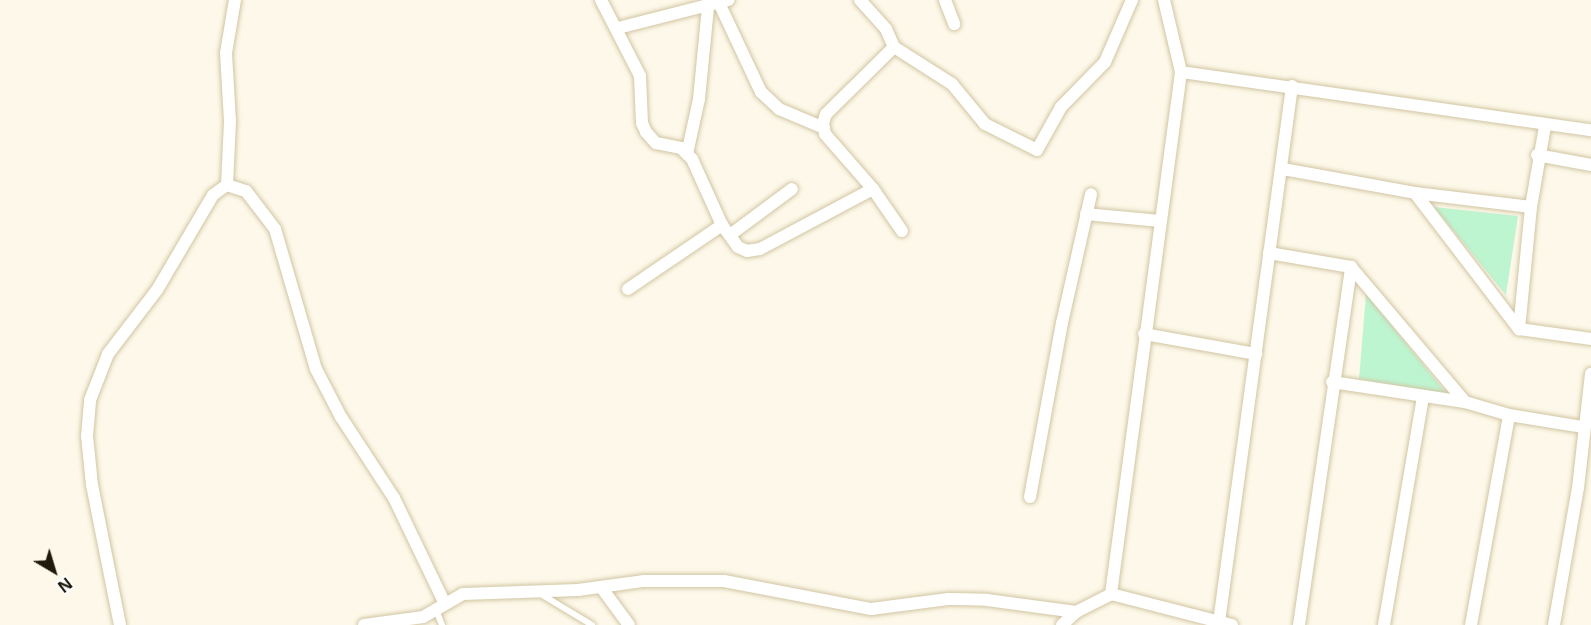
<!DOCTYPE html>
<style>
body{margin:0}
#map{position:relative;width:1591px;height:625px;overflow:hidden;background:#fdf8e9;font-family:"Open Sans",sans-serif}
div>[style]{position:absolute}
.green>*{inset:0;background:#bef5d1}
.roads{filter:drop-shadow(0 0 2px #d1c5a2) drop-shadow(0 0 2px #d1c5a2)}
.service>*{height:6px;margin:-3px;padding:0 3px;transform-origin:3px;border-radius:3px;background:#fff}
.minor>*{height:12px;margin:-6px;padding:0 6px;transform-origin:6px;border-radius:6px;background:#fff}
span{translate:-50% -50%;white-space:nowrap;text-align:center;line-height:1.15;-webkit-text-stroke:6px #fff;paint-order:stroke}
.north{position:absolute;left:24px;top:541px;width:60px;height:60px;-webkit-text-stroke:4px #fff;paint-order:stroke;rotate:142deg;font-size:16px;font-weight:700;line-height:24px;text-align:center;color:#1e1a0c}
.north::after{content:'';display:block;margin:auto;width:21px;height:27px;background:#1e1a0c;clip-path:polygon(50% 0,100% 100%,50% 72%,0 100%)}
</style>
<div id="map">
<div class="green">
<div style="clip-path:polygon(1434px 207px,1518px 216px,1506px 295px)"></div>
<div style="clip-path:polygon(1366px 294px,1447px 394px,1359px 379px)"></div>
</div>
<div class="roads">
<div class="service">
<div style="left:539px;top:593px;width:62px;rotate:31.1deg"></div>
<div style="left:436px;top:610px;width:16px;rotate:68deg"></div>
</div>
<div class="minor">
<div style="left:601px;top:0;width:85px;rotate:62.8deg"></div>
<div style="left:640px;top:76px;width:47px;rotate:87.6deg"></div>
<div style="left:642px;top:123px;width:10px;rotate:66deg"></div>
<div style="left:646px;top:132px;width:15px;rotate:48deg"></div>
<div style="left:656px;top:143px;width:25px;rotate:11deg"></div>
<div style="left:681px;top:148px;width:16px;rotate:45deg"></div>
<div style="left:692px;top:159px;width:72px;rotate:65.6deg"></div>
<div style="left:722px;top:225px;width:27px;rotate:54deg"></div>
<div style="left:738px;top:247px;width:10px;rotate:24deg"></div>
<div style="left:747px;top:251px;width:13px;rotate:-9deg"></div>
<div style="left:760px;top:249px;width:128px;rotate:-28deg"></div>
<div style="left:860px;top:0;width:39px;rotate:48deg"></div>
<div style="left:886px;top:29px;width:20px;rotate:66deg"></div>
<div style="left:894px;top:47px;width:69px;rotate:32.5deg"></div>
<div style="left:952px;top:84px;width:52px;rotate:50.5deg"></div>
<div style="left:985px;top:124px;width:58px;rotate:26.6deg"></div>
<div style="left:1037px;top:150px;width:49px;rotate:-60.8deg"></div>
<div style="left:1061px;top:107px;width:63px;rotate:-45.6deg"></div>
<div style="left:1105px;top:62px;width:68px;rotate:-66.5deg"></div>
<div style="left:945px;top:0;width:26px;rotate:69deg"></div>
<div style="left:720px;top:5px;width:96px;rotate:64.8deg"></div>
<div style="left:761px;top:92px;width:25px;rotate:43deg"></div>
<div style="left:779px;top:109px;width:49px;rotate:22.9deg"></div>
<div style="left:618px;top:28px;width:114px;rotate:-14.3deg"></div>
<div style="left:894px;top:47px;width:95px;rotate:135.4deg"></div>
<div style="left:826px;top:114px;width:9px;rotate:108deg"></div>
<div style="left:823px;top:123px;width:11px;rotate:80deg"></div>
<div style="left:825px;top:134px;width:73px;rotate:48.9deg"></div>
<div style="left:873px;top:189px;width:51px;rotate:55.4deg"></div>
<div style="left:1181px;top:72px;width:414px;rotate:8.1deg"></div>
<div style="left:687px;top:154px;width:56px;rotate:-77.7deg"></div>
<div style="left:699px;top:99px;width:92px;rotate:-84.4deg"></div>
<div style="left:1537px;top:155px;width:55px;rotate:10.5deg"></div>
<div style="left:1283px;top:169px;width:134px;rotate:10.3deg"></div>
<div style="left:1415px;top:193px;width:117px;rotate:6.9deg"></div>
<div style="left:1531px;top:207px;width:123px;rotate:95.6deg"></div>
<div style="left:227px;top:185px;width:64px;rotate:-87.3deg"></div>
<div style="left:230px;top:121px;width:68px;rotate:-93.4deg"></div>
<div style="left:226px;top:53px;width:54px;rotate:-80.4deg"></div>
<div style="left:1415px;top:193px;width:171px;rotate:52.6deg"></div>
<div style="left:1519px;top:329px;width:73px;rotate:7.9deg"></div>
<div style="left:1531px;top:207px;width:82px;rotate:-80.2deg"></div>
<div style="left:1086px;top:214px;width:74px;rotate:5.4deg"></div>
<div style="left:730px;top:235px;width:77px;rotate:-36.6deg"></div>
<div style="left:1269px;top:253px;width:83px;rotate:9.7deg"></div>
<div style="left:1351px;top:267px;width:177px;rotate:49.8deg"></div>
<div style="left:628px;top:289px;width:114px;rotate:-34.2deg"></div>
<div style="left:1144px;top:334px;width:114px;rotate:10.1deg"></div>
<div style="left:1332px;top:382px;width:134px;rotate:8.6deg"></div>
<div style="left:1465px;top:402px;width:46px;rotate:16.5deg"></div>
<div style="left:1509px;top:415px;width:74px;rotate:9.3deg"></div>
<div style="left:1030px;top:497px;width:177px;rotate:-79.6deg"></div>
<div style="left:1062px;top:323px;width:132px;rotate:-77.3deg"></div>
<div style="left:601px;top:587px;width:47px;rotate:53.6deg"></div>
<div style="left:1111px;top:594px;width:527px;rotate:-82.36deg"></div>
<div style="left:1181px;top:72px;width:74px;rotate:-103.3deg"></div>
<div style="left:1219px;top:622px;width:541px;rotate:-82.24deg"></div>
<div style="left:120px;top:625px;width:143px;rotate:-101.3deg"></div>
<div style="left:92px;top:485px;width:49px;rotate:-95.8deg"></div>
<div style="left:87px;top:436px;width:36px;rotate:-85deg"></div>
<div style="left:90px;top:400px;width:49px;rotate:-68.6deg"></div>
<div style="left:108px;top:354px;width:81px;rotate:-52.6deg"></div>
<div style="left:157px;top:290px;width:110px;rotate:-59.5deg"></div>
<div style="left:213px;top:195px;width:17px;rotate:-36deg"></div>
<div style="left:227px;top:185px;width:20px;rotate:18deg"></div>
<div style="left:246px;top:191px;width:48px;rotate:52.7deg"></div>
<div style="left:275px;top:229px;width:146px;rotate:73.7deg"></div>
<div style="left:316px;top:369px;width:54px;rotate:62.5deg"></div>
<div style="left:341px;top:417px;width:97px;rotate:56.8deg"></div>
<div style="left:394px;top:498px;width:115px;rotate:64.3deg"></div>
<div style="left:364px;top:625px;width:60px;rotate:-7.7deg"></div>
<div style="left:423px;top:617px;width:46px;rotate:-29.9deg"></div>
<div style="left:463px;top:594px;width:115px;rotate:-2deg"></div>
<div style="left:578px;top:590px;width:67px;rotate:-7.8deg"></div>
<div style="left:644px;top:581px;width:80px"></div>
<div style="left:724px;top:581px;width:150px;rotate:10.8deg"></div>
<div style="left:871px;top:609px;width:78px;rotate:-7.4deg"></div>
<div style="left:948px;top:599px;width:39px;rotate:1deg"></div>
<div style="left:987px;top:600px;width:90px;rotate:7.7deg"></div>
<div style="left:1076px;top:612px;width:39px;rotate:-27deg"></div>
<div style="left:1111px;top:594px;width:125px;rotate:14.4deg"></div>
<div style="left:1062px;top:625px;width:19px;rotate:-43deg"></div>
<div style="left:1299px;top:625px;width:362px;rotate:-81.7deg"></div>
<div style="left:1384px;top:625px;width:231px;rotate:-80.3deg"></div>
<div style="left:1471px;top:625px;width:213px;rotate:-79.7deg"></div>
<div style="left:1554px;top:625px;width:139px;rotate:-80.1deg"></div>
<div style="left:1578px;top:488px;width:115px;rotate:-83.5deg"></div>
</div>
</div>
<div class="north">N</div>
</div>
